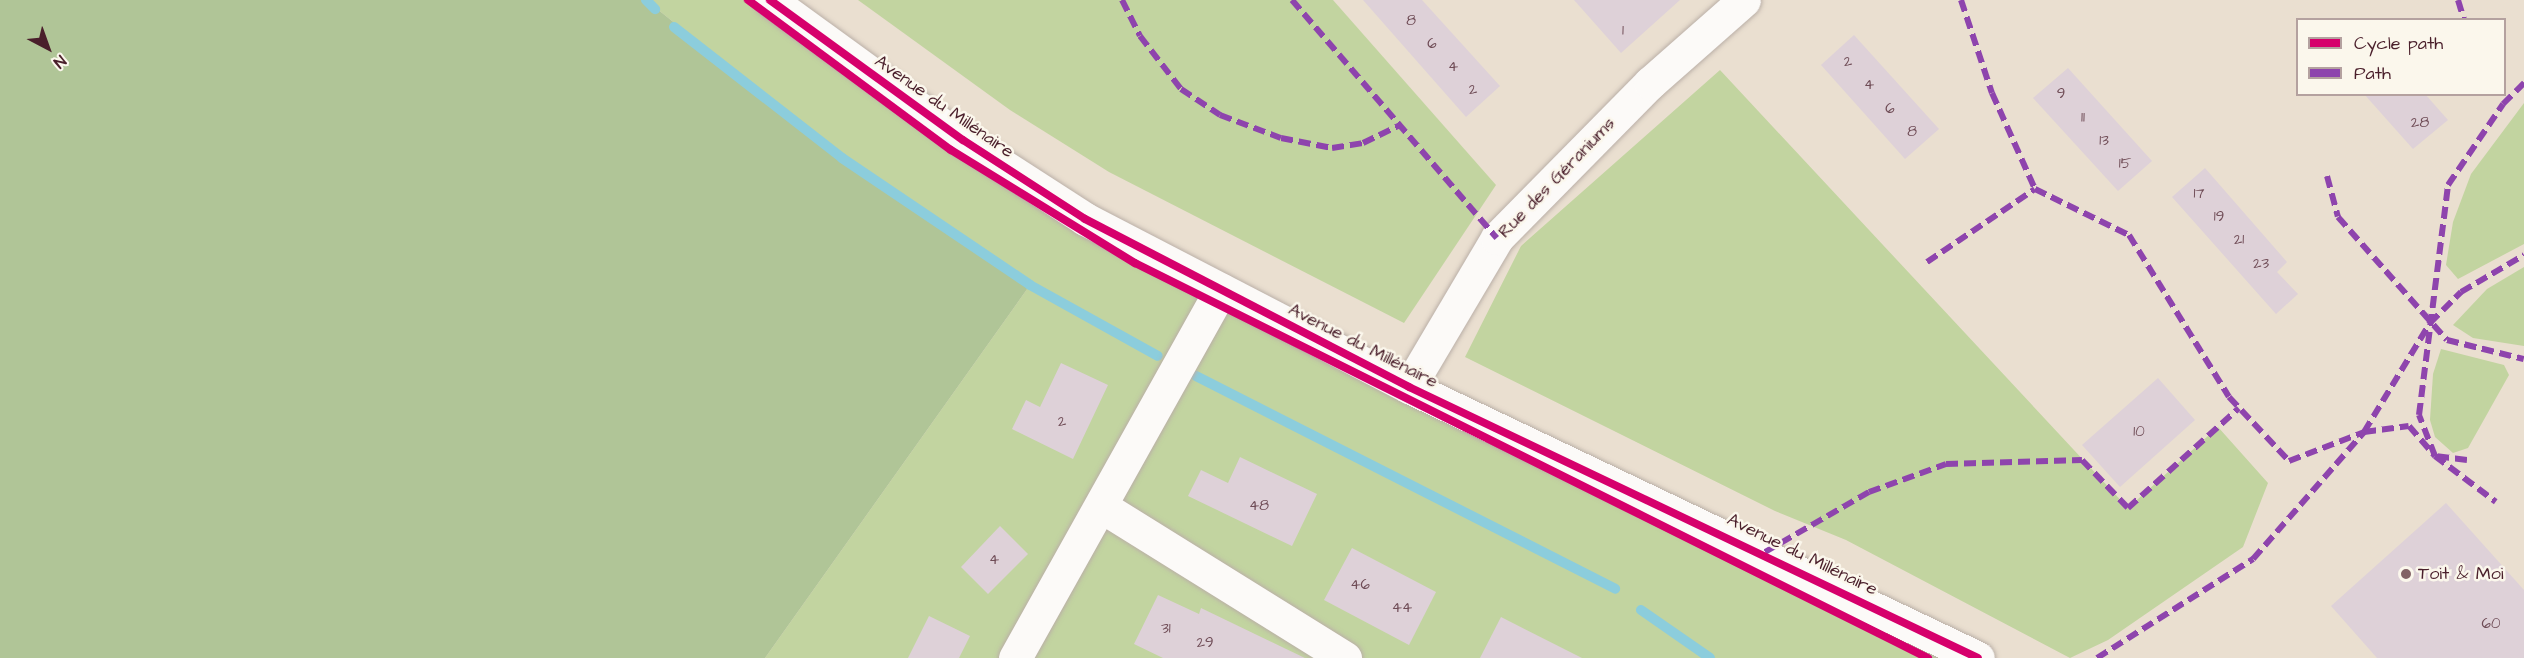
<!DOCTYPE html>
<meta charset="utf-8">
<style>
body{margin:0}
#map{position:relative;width:2524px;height:658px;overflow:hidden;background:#eadfd0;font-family:"Architects Daughter",sans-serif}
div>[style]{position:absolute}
.green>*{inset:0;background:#c2d4a0}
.forest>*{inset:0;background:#b0c597}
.stream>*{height:10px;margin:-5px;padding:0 5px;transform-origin:5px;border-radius:5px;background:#8ccddc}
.building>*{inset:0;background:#ded1d8}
.roads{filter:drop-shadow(0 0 2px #baafa7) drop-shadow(0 0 2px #baafa7)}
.street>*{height:33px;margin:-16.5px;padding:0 16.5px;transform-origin:16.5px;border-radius:16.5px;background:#fcfaf8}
.quiet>*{height:6px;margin-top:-3px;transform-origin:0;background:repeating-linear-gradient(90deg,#8e44ad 0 12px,transparent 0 18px)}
.cycleway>*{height:8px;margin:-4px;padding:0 4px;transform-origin:4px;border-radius:4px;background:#d6006c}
.dots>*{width:16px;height:16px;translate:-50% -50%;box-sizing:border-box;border:3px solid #fbf7ec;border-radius:50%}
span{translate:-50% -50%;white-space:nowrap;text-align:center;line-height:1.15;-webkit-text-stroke:5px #fbf7ec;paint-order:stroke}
.number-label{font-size:15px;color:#6f4c56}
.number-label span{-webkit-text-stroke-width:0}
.street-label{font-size:18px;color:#4a1f2b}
.poi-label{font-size:18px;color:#4a1f2b}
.left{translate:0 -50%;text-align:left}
.legend{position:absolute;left:2296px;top:18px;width:210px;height:78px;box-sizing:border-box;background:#fbf7ec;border:2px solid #b4a19f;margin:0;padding:8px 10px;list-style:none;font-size:18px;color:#4a1f2b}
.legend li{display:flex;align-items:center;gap:12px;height:30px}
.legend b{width:30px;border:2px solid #b4a19f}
.north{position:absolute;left:18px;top:18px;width:60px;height:60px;-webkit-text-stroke:4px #fbf7ec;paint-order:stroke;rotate:139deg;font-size:16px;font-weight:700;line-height:24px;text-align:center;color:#4a1f2b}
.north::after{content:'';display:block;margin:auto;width:21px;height:27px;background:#4a1f2b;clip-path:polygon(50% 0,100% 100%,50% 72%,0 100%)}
</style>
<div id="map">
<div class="green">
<div style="clip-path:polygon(646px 0,770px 0,1085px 219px,1978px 658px,765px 658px,1030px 285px,842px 158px)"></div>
<div style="clip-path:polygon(858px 0,1333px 0,1496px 185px,1404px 323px,1109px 172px,1010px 110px)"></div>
<div style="clip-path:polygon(1720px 70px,2128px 508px,2218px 427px,2268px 483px,2243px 547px,2108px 640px,2070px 658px,1846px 540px,1775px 511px,1465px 357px,1521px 246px)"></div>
<div style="clip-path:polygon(2524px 103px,2524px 244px,2458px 279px,2446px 265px,2453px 222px,2471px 174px)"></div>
<div style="clip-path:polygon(2524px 267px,2524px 346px,2473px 338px,2453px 325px,2487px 289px)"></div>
<div style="clip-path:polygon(2441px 349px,2504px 365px,2509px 375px,2468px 448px,2453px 453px,2435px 437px,2430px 420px,2433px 374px)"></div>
</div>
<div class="forest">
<div style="clip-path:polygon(0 0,646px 0,842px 158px,1030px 285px,765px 658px,0 658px)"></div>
</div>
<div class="stream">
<div style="left:646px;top:0;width:13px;rotate:45deg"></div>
<div style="left:674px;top:27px;width:213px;rotate:37.9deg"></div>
<div style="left:842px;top:158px;width:227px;rotate:34deg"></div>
<div style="left:1030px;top:285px;width:146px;rotate:29deg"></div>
<div style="left:1196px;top:376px;width:470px;rotate:26.9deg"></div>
<div style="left:1641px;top:610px;width:84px;rotate:34.8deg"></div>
</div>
<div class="building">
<div style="clip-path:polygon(1363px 0,1422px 0,1500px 86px,1466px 117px)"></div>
<div style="clip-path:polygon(1574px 0,1680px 0,1621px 53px)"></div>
<div style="clip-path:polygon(1854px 35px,1939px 129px,1905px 159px,1821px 65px)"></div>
<div style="clip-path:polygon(2068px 68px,2152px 161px,2118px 191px,2033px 98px)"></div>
<div style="clip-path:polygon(2364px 94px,2425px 94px,2448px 120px,2413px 149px)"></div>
<div style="clip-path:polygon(2205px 168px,2287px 262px,2277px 272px,2298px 294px,2276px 314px,2172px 197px)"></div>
<div style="clip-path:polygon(1061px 363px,1108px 385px,1073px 459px,1012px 429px,1026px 400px,1040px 407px)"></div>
<div style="clip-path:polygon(2158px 378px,2195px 420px,2120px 487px,2082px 445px)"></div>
<div style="clip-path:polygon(1240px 457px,1317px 494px,1292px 546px,1188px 496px,1201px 470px,1228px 483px)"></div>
<div style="clip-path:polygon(2446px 503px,2524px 590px,2524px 658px,2377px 658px,2331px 606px)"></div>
<div style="clip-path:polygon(1000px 526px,1028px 554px,988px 594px,961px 567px)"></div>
<div style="clip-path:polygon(1352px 548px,1436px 592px,1409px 645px,1324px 600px)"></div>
<div style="clip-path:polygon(1158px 595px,1199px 614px,1201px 608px,1305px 658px,1163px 658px,1134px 644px)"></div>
<div style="clip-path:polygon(929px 616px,970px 636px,959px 658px,908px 658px)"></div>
<div style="clip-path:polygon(1501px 617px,1582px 658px,1480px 658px)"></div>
</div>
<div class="roads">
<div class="street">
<div style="left:770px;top:0;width:238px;rotate:36deg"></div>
<div style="left:963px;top:140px;width:145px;rotate:32.9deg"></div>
<div style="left:1085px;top:219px;width:365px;rotate:27.4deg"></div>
<div style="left:1409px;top:387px;width:630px;rotate:25.47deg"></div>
<div style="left:1409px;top:387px;width:173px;rotate:-59.4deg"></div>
<div style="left:1497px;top:238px;width:218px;rotate:-45.4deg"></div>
<div style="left:1650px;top:83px;width:125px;rotate:-41.4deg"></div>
<div style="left:1104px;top:508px;width:284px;rotate:31.9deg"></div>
<div style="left:1015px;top:658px;width:422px;rotate:-60.8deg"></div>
</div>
</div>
<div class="quiet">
<div style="left:1122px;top:0;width:40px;rotate:63.4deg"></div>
<div style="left:1140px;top:36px;width:67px;rotate:52.3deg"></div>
<div style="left:1181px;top:89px;width:47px;rotate:33.7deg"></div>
<div style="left:1220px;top:115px;width:65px;rotate:20.7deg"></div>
<div style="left:1281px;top:138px;width:52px;rotate:11.1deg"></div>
<div style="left:1332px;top:148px;width:31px;rotate:-9deg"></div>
<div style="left:1363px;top:143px;width:41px;rotate:-25.9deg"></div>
<div style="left:1292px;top:0;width:314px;rotate:49.3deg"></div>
<div style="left:1961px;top:0;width:98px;rotate:71.6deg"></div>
<div style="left:1992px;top:93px;width:105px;rotate:65.9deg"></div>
<div style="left:2035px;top:189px;width:105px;rotate:26.1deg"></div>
<div style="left:2129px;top:235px;width:190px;rotate:58.3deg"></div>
<div style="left:2229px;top:397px;width:88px;rotate:46.8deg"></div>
<div style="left:2289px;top:461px;width:80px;rotate:-21.1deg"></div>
<div style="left:2364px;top:432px;width:45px;rotate:-7.6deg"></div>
<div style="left:2409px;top:426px;width:40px;rotate:49deg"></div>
<div style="left:2435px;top:456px;width:76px;rotate:37deg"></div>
<div style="left:2458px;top:0;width:21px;rotate:73deg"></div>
<div style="left:2327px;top:176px;width:42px;rotate:75deg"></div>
<div style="left:2338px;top:217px;width:164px;rotate:48.5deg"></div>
<div style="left:2447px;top:340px;width:79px;rotate:13.9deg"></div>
<div style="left:1927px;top:262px;width:130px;rotate:-34.1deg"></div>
<div style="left:2467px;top:460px;width:32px;rotate:-173deg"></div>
<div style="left:2435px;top:456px;width:44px;rotate:-111.3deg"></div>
<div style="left:2419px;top:415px;width:232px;rotate:-82.8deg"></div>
<div style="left:2448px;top:185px;width:98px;rotate:-55.8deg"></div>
<div style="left:2503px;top:104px;width:30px;rotate:-45deg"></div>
<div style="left:1765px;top:552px;width:120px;rotate:-30deg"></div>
<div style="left:1869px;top:492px;width:82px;rotate:-20deg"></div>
<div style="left:1946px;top:464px;width:136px;rotate:-1.7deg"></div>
<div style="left:2082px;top:460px;width:66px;rotate:46.2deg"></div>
<div style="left:2128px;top:508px;width:149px;rotate:-42deg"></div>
<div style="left:2097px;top:658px;width:185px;rotate:-32.4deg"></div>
<div style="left:2253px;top:559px;width:169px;rotate:-48.8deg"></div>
<div style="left:2364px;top:432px;width:127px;rotate:-58.8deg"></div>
<div style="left:2430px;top:323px;width:44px;rotate:-45deg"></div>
<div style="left:2461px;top:292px;width:73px;rotate:-30.4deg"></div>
</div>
<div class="cycleway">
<div style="left:748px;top:0;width:252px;rotate:36.5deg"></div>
<div style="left:951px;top:150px;width:216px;rotate:31.6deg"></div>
<div style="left:1135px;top:263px;width:886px;rotate:26.48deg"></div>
<div style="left:770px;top:0;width:238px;rotate:36deg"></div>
<div style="left:963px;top:140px;width:145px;rotate:32.9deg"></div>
<div style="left:1085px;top:219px;width:365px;rotate:27.4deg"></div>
<div style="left:1409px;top:387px;width:630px;rotate:25.47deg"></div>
</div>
<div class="dots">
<div style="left:2406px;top:574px;background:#826265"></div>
</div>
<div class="number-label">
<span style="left:1411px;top:21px">8</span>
<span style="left:1623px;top:31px">1</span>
<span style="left:1432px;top:44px">6</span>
<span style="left:1848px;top:62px">2</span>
<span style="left:1453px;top:67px">4</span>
<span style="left:1869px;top:85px">4</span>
<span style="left:1473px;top:90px">2</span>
<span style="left:2061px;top:94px">9</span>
<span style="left:1890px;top:109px">6</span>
<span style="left:2083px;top:118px">11</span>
<span style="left:2420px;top:123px">28</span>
<span style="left:1912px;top:132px">8</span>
<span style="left:2104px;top:141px">13</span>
<span style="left:2125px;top:164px">15</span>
<span style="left:2199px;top:194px">17</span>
<span style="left:2219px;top:217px">19</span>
<span style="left:2239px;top:240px">21</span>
<span style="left:2261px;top:264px">23</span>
<span style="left:1062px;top:422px">2</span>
<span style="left:2139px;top:432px">10</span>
<span style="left:1259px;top:506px">48</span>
<span style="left:994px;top:560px">4</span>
<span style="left:1360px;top:585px">46</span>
<span style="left:1402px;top:608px">44</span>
<span style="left:2491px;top:624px">60</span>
<span style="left:1166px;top:629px">31</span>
<span style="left:1205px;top:643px">29</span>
</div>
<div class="street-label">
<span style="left:944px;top:107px;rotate:35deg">Avenue du Millénaire</span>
<span style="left:1557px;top:178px;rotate:-46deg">Rue des Géraniums</span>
<span style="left:1363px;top:346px;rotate:27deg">Avenue du Millénaire</span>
<span style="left:1802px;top:555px;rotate:26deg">Avenue du Millénaire</span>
</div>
<div class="poi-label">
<span class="left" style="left:2418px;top:574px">Toit &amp; Moi</span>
</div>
<ul class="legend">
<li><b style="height:8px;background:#d6006c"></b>Cycle path</li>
<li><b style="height:8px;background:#8e44ad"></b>Path</li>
</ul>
<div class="north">N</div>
</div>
